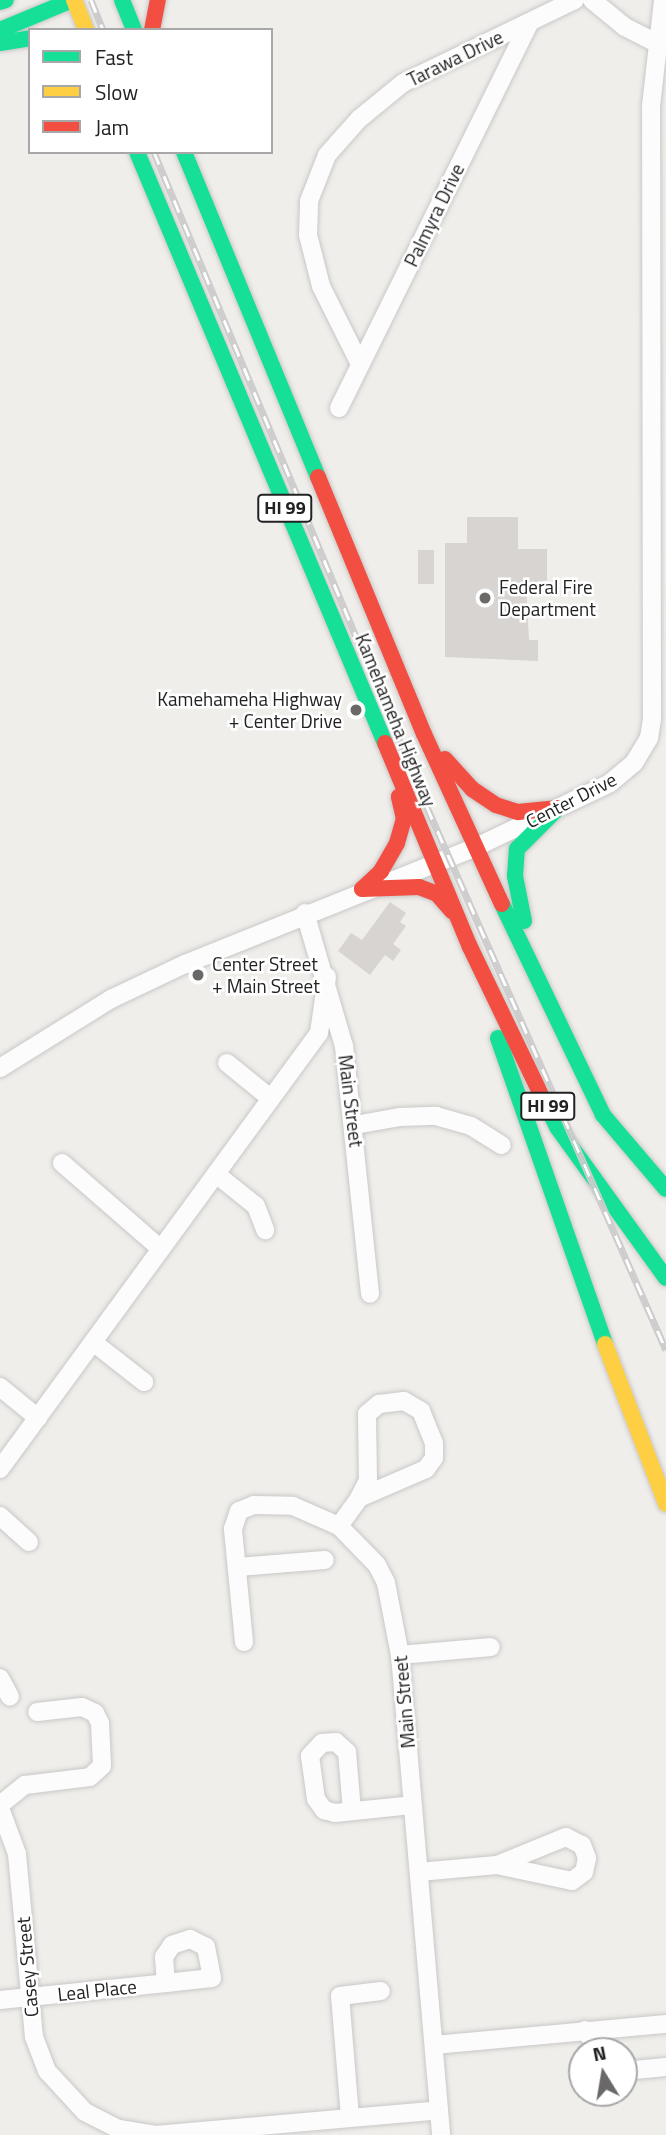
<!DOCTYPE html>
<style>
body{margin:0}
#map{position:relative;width:666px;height:2135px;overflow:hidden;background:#f0eeeb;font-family:"Titillium Web",sans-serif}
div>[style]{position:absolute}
.building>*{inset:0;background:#d7d4d2}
.roads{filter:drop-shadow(0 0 2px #c9c8c7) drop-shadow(0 0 2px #c9c8c7)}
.street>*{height:18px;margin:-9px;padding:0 9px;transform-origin:9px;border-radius:9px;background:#fdfcfc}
.fast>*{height:16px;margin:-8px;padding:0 8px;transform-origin:8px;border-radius:8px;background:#16e098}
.slow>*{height:16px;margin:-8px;padding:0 8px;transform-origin:8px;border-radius:8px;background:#ffcf43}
.jam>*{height:16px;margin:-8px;padding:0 8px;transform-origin:8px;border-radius:8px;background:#f24e42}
.rail>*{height:7px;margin-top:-3.5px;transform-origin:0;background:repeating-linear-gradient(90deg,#fff 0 13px,#ccc 0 26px);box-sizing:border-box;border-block:2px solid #ccc}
.dots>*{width:19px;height:19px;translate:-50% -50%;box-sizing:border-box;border:4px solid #fff;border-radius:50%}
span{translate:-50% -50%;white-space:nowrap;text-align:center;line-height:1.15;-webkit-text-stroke:5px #fff;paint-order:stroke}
.shield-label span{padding:2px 5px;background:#fff;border:2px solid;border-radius:5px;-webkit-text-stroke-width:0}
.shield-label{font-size:18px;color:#222;font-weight:700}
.street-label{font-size:19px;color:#222}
.poi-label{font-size:19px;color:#222}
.left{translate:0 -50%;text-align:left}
.right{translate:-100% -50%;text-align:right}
.legend{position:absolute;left:28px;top:28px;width:245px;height:126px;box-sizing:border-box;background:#fff;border:2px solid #a7a7a7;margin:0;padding:9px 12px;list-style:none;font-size:21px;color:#222}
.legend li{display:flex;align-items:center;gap:14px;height:35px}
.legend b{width:35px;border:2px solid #a7a7a7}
.north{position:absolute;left:568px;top:2037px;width:70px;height:70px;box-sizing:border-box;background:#fff;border:2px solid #a7a7a7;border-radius:50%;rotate:349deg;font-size:19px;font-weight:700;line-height:28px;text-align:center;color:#222}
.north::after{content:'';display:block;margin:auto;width:24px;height:32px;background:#6a6968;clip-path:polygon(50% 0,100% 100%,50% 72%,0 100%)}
</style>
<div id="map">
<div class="building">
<div style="clip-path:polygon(467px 517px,518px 517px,518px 549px,547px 549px,547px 584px,526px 584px,529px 640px,538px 640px,538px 661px,445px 657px,445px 543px,467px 543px)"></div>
<div style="clip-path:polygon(418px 550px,434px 550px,434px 584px,418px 584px)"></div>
<div style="clip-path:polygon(390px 902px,406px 913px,400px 922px,406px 926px,393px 944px,401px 950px,393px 961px,385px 955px,370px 975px,338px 951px,351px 933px,362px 940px)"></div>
</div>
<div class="roads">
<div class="street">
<div style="left:592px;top:0;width:43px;rotate:39.3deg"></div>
<div style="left:625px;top:27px;width:35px;rotate:27deg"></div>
<div style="left:360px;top:364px;width:87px;rotate:-116.6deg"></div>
<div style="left:321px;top:286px;width:53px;rotate:-104.3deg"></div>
<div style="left:308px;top:235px;width:34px;rotate:-88deg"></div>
<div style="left:309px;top:201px;width:49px;rotate:-68.6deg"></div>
<div style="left:327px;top:155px;width:48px;rotate:-48.4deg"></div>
<div style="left:359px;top:119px;width:57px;rotate:-39.3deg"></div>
<div style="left:403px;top:83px;width:191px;rotate:-25.8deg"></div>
<div style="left:339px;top:408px;width:429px;rotate:-63.7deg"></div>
<div style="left:305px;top:913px;width:139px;rotate:73.7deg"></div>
<div style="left:344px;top:1046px;width:249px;rotate:84deg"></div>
<div style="left:227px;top:1063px;width:54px;rotate:39deg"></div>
<div style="left:0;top:1068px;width:131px;rotate:-31.9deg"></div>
<div style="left:111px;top:999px;width:82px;rotate:-25.3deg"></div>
<div style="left:185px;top:964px;width:314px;rotate:-21.9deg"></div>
<div style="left:476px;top:847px;width:148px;rotate:-25.5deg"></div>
<div style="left:610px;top:783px;width:31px;rotate:-40deg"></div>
<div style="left:634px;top:763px;width:29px;rotate:-59deg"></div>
<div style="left:649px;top:738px;width:19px;rotate:-81deg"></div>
<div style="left:652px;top:719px;width:613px;rotate:-90.09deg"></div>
<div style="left:651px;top:106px;width:107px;rotate:-83.5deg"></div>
<div style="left:355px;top:1125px;width:46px;rotate:-10.1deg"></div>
<div style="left:400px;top:1117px;width:36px;rotate:-2deg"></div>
<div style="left:436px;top:1116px;width:36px;rotate:16deg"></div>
<div style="left:471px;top:1126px;width:36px;rotate:32deg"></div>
<div style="left:62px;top:1163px;width:131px;rotate:41deg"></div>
<div style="left:216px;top:1174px;width:51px;rotate:38.7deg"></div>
<div style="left:256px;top:1206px;width:26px;rotate:69deg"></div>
<div style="left:93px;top:1342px;width:65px;rotate:38.1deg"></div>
<div style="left:0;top:1387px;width:49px;rotate:39.2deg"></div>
<div style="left:404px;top:1401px;width:20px;rotate:30deg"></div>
<div style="left:421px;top:1411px;width:35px;rotate:68deg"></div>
<div style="left:434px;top:1444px;width:14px;rotate:90deg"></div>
<div style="left:434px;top:1458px;width:14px;rotate:126deg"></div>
<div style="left:426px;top:1469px;width:73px;rotate:156.6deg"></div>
<div style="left:359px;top:1498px;width:20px;rotate:-63deg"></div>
<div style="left:368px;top:1480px;width:66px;rotate:-90.9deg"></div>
<div style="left:367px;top:1414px;width:16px;rotate:-40deg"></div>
<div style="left:379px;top:1404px;width:25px;rotate:-7deg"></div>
<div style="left:0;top:1469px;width:540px;rotate:-53.81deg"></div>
<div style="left:319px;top:1033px;width:57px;rotate:-81.9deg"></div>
<div style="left:0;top:1516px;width:39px;rotate:42deg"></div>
<div style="left:339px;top:1526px;width:34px;rotate:-54deg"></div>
<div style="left:238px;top:1567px;width:87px;rotate:-4.6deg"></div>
<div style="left:244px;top:1642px;width:114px;rotate:-95.6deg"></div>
<div style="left:233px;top:1529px;width:19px;rotate:-72deg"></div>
<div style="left:239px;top:1511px;width:16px;rotate:-22deg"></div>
<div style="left:254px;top:1505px;width:39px;rotate:1deg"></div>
<div style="left:293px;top:1506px;width:50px;rotate:23.5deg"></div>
<div style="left:339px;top:1526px;width:54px;rotate:45.7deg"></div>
<div style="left:377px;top:1565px;width:20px;rotate:63deg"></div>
<div style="left:386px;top:1583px;width:73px;rotate:79deg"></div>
<div style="left:400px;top:1655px;width:482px;rotate:85.1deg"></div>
<div style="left:400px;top:1655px;width:91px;rotate:-5deg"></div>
<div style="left:0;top:1678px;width:21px;rotate:62deg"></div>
<div style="left:0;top:1805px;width:32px;rotate:-39deg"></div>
<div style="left:25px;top:1785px;width:65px;rotate:-7deg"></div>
<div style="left:90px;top:1777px;width:16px;rotate:-43deg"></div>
<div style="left:102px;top:1766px;width:43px;rotate:-92.7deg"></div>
<div style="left:100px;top:1723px;width:11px;rotate:-117deg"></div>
<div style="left:95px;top:1713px;width:14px;rotate:-155deg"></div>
<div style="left:82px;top:1707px;width:45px;rotate:173.7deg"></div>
<div style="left:0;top:1808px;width:49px;rotate:69.7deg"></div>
<div style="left:17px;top:1854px;width:184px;rotate:84.7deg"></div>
<div style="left:34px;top:2037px;width:36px;rotate:69deg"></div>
<div style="left:47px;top:2071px;width:56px;rotate:47.2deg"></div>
<div style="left:85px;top:2112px;width:38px;rotate:27deg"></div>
<div style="left:119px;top:2129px;width:37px;rotate:9deg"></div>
<div style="left:156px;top:2135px;width:284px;rotate:-5deg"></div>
<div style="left:352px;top:1811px;width:59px;rotate:-94.8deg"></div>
<div style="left:347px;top:1752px;width:15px;rotate:-138deg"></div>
<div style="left:336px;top:1742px;width:14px;rotate:176deg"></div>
<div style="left:322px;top:1743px;width:18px;rotate:133deg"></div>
<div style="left:310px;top:1756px;width:43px;rotate:82.1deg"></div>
<div style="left:316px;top:1799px;width:14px;rotate:54deg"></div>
<div style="left:324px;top:1810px;width:11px;rotate:15deg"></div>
<div style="left:335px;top:1813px;width:77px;rotate:-5.9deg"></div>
<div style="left:419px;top:1872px;width:78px;rotate:-5.1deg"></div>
<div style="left:497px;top:1865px;width:74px;rotate:-22.1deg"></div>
<div style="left:566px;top:1837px;width:18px;rotate:27deg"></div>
<div style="left:582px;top:1845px;width:14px;rotate:69deg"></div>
<div style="left:587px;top:1858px;width:14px;rotate:102deg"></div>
<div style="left:584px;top:1872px;width:15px;rotate:143deg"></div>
<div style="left:572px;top:1881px;width:77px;rotate:-168deg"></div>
<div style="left:0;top:2000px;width:167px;rotate:-5.8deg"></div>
<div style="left:166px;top:1983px;width:46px;rotate:-6.2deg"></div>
<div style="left:212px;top:1978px;width:32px;rotate:-101deg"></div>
<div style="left:206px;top:1947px;width:18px;rotate:-153deg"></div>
<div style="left:190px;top:1939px;width:19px;rotate:162deg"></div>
<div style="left:172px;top:1945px;width:14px;rotate:124deg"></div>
<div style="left:164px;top:1957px;width:26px;rotate:86deg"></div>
<div style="left:585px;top:2030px;width:25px;rotate:56deg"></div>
<div style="left:434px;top:2045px;width:233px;rotate:-5.2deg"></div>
<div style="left:624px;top:2071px;width:42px;rotate:-5.4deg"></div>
<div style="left:350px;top:2117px;width:121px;rotate:-94.7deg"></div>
<div style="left:340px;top:1996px;width:41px;rotate:-7deg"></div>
</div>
<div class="fast">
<div style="left:122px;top:0;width:32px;rotate:68deg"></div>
<div style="left:0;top:2px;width:6px;rotate:-18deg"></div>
<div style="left:0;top:30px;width:78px;rotate:-22.6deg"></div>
<div style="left:0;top:43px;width:30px;rotate:-9deg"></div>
<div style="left:137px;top:152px;width:641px;rotate:67.24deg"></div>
<div style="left:184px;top:152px;width:352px;rotate:67.6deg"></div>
<div style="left:502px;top:904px;width:234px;rotate:64.4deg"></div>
<div style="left:603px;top:1115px;width:97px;rotate:49.6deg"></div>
<div style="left:524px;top:921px;width:46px;rotate:-101.3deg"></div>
<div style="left:515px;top:876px;width:27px;rotate:-86deg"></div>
<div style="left:517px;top:849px;width:58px;rotate:-45deg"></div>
<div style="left:498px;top:1038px;width:324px;rotate:70.7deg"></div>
<div style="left:544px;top:1101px;width:29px;rotate:63deg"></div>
<div style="left:557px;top:1127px;width:186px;rotate:54.2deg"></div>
</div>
<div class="slow">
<div style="left:74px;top:0;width:32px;rotate:68deg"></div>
<div style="left:605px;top:1344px;width:171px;rotate:69.1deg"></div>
</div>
<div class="jam">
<div style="left:152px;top:30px;width:31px;rotate:-79deg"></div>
<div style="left:318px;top:477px;width:278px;rotate:67.6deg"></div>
<div style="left:424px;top:734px;width:187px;rotate:65.4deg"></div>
<div style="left:385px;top:743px;width:221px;rotate:67.4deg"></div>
<div style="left:470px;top:947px;width:171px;rotate:64.3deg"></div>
<div style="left:445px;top:759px;width:40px;rotate:48deg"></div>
<div style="left:472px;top:789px;width:29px;rotate:34deg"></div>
<div style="left:496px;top:805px;width:23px;rotate:18deg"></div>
<div style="left:518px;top:812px;width:40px;rotate:-5.7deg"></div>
<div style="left:362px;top:889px;width:26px;rotate:-43deg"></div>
<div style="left:381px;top:871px;width:32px;rotate:-60deg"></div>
<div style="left:397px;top:843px;width:25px;rotate:-74deg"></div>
<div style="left:404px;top:819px;width:23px;rotate:-103deg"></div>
<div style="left:362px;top:889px;width:57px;rotate:-2deg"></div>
<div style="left:419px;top:887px;width:19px;rotate:21deg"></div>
<div style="left:437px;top:894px;width:23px;rotate:49deg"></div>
</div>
</div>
<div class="rail">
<div style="left:91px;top:0;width:32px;rotate:68deg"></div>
<div style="left:154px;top:152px;width:710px;rotate:67.37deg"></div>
<div style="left:427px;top:807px;width:593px;rotate:66.24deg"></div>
</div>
<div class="dots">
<div style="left:485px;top:598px;background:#6a6968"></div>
<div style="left:356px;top:710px;background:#6a6968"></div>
<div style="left:198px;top:975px;background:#6a6968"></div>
</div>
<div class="shield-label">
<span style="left:285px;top:508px">HI 99</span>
<span style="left:548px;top:1106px">HI 99</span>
</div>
<div class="street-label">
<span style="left:455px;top:58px;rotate:-26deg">Tarawa Drive</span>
<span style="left:434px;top:215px;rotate:-64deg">Palmyra Drive</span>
<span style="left:396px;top:720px;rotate:68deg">Kamehameha Highway</span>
<span style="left:571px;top:800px;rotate:-27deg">Center Drive</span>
<span style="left:351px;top:1101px;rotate:83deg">Main Street</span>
<span style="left:404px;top:1702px;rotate:-95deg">Main Street</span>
<span style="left:27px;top:1967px;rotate:-95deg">Casey Street</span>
<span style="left:97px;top:1990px;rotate:-6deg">Leal Place</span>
</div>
<div class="poi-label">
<span class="left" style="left:499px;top:598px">Federal Fire<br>Department</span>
<span class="right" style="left:342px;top:710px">Kamehameha Highway<br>+ Center Drive</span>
<span class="left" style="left:212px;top:975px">Center Street<br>+ Main Street</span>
</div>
<ul class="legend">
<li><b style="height:9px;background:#16e098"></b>Fast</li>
<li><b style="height:9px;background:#ffcf43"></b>Slow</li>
<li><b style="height:9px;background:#f24e42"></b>Jam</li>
</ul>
<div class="north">N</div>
</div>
